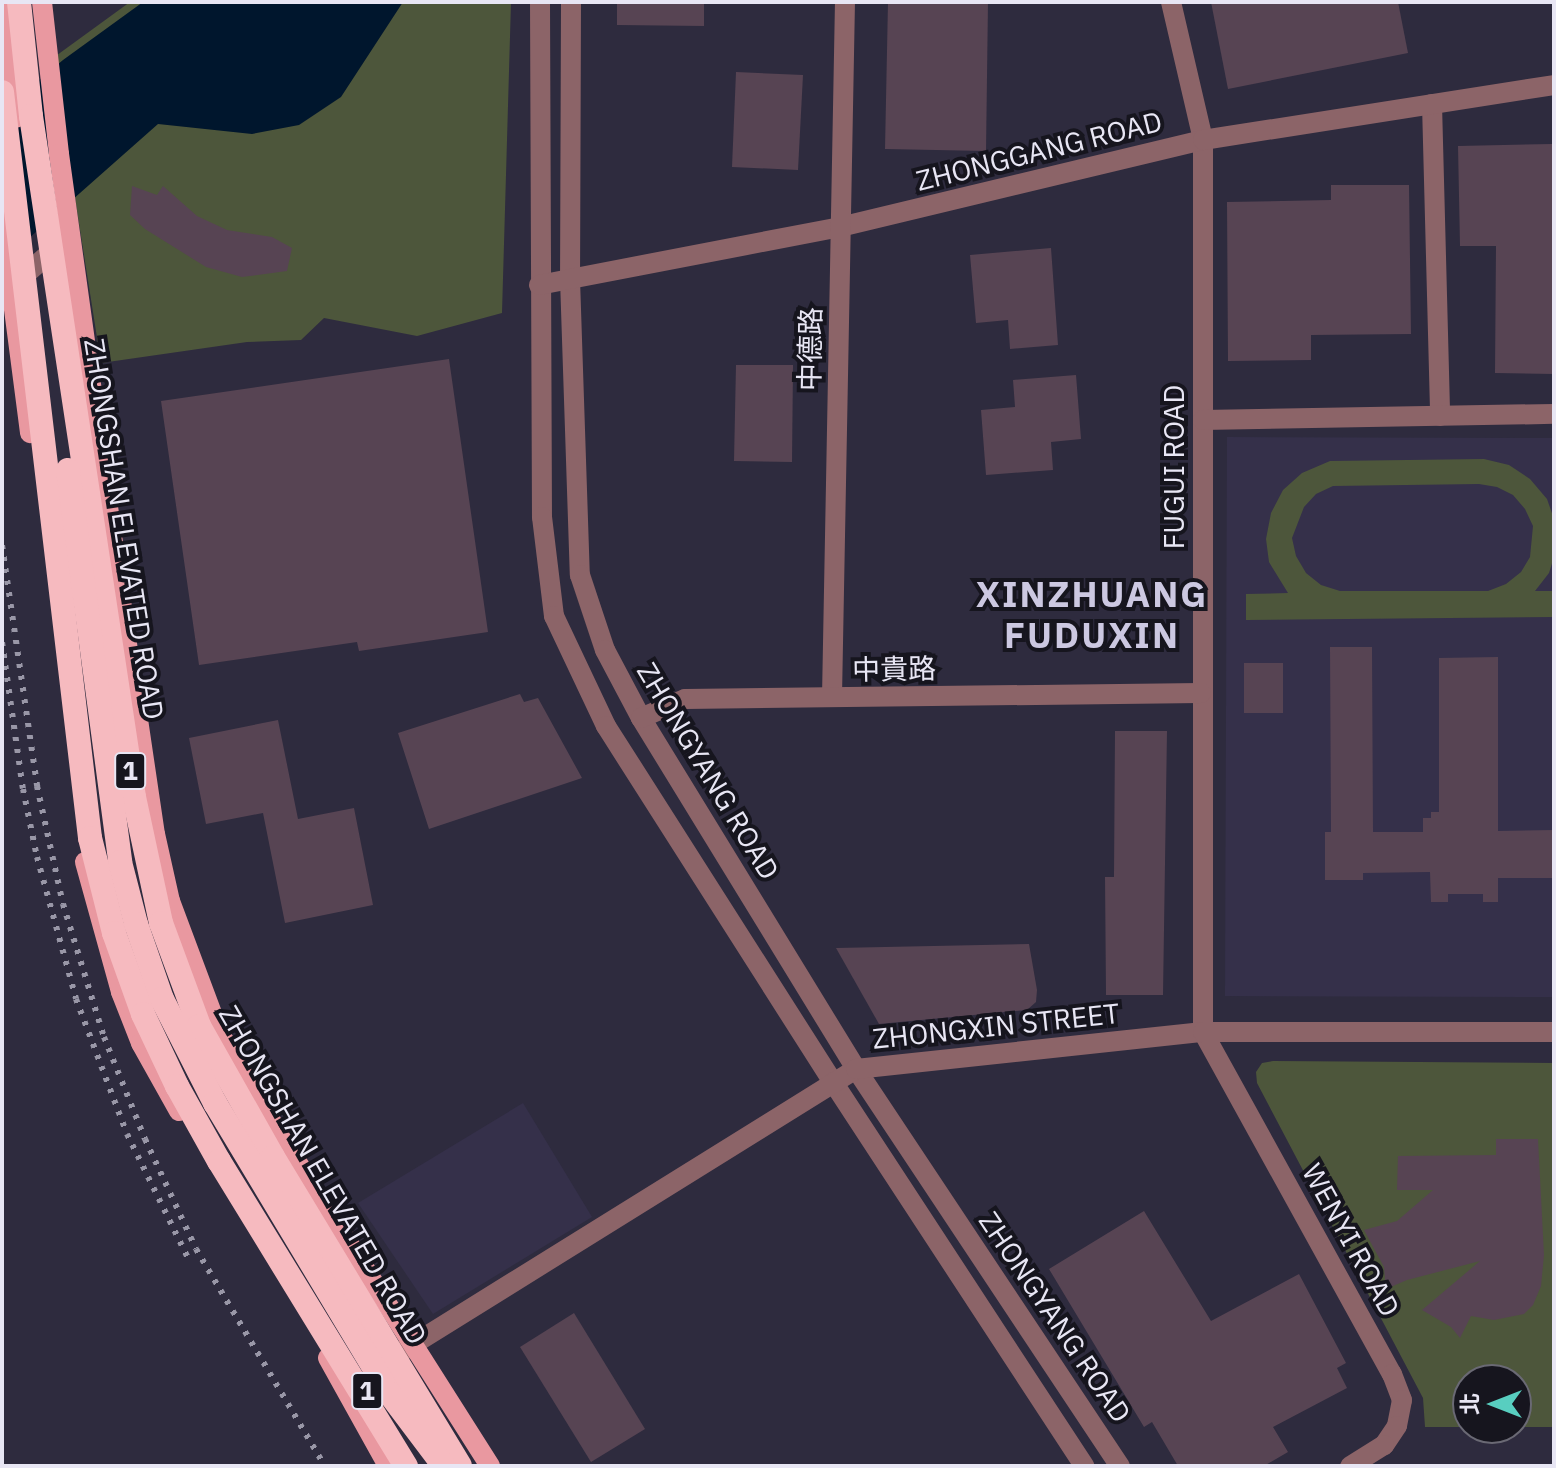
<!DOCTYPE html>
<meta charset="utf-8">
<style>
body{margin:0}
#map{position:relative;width:1556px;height:1468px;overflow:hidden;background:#2e2b3e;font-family:"IBM Plex Sans","Noto Sans TC",sans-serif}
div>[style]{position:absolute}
.built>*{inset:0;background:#35304a}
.green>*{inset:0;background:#4d563b}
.water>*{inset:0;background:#00162d}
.building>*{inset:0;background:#574453}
.minor>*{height:20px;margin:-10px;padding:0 10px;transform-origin:10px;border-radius:10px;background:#8c6468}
.major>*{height:20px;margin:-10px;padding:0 10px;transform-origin:10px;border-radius:10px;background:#e998a0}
.highway>*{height:24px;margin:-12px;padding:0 12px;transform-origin:12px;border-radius:12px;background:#f6babf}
.rail>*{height:6px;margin-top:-3px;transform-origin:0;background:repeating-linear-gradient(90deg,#9997a7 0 4px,transparent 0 12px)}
span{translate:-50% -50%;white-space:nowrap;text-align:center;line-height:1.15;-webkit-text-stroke:8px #16151e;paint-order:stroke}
.shield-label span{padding:2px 6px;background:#16151e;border:2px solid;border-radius:6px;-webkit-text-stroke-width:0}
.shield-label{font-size:26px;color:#e8e6f4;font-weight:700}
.street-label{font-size:28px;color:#e8e6f4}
.district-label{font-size:36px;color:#ccc8e1;font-weight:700;letter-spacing:2px}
.frame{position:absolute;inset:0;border:4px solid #e8e6f4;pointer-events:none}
.north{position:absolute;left:1452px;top:1364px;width:80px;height:80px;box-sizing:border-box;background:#16151e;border:2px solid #6a6974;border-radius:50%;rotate:270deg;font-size:22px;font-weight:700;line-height:32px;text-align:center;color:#e8e6f4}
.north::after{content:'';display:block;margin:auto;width:28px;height:36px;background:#58cec0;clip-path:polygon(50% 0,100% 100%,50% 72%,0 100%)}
</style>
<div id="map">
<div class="built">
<div style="clip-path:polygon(1227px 437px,1554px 438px,1554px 997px,1225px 996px)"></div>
<div style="clip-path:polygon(523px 1103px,592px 1217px,433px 1314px,358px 1203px)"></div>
</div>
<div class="green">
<div style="clip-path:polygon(130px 2px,511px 2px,502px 313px,417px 336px,324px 318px,301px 340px,247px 342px,101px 363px,53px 58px)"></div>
<div style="clip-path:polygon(evenodd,1484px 459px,1509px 465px,1530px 479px,1547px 499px,1554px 519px,1554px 557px,1549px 573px,1535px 591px,1554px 591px,1554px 617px,1246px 620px,1246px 594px,1288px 593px,1269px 562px,1266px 539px,1271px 513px,1283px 490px,1302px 473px,1330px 461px,1484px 459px,1479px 484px,1497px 487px,1513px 495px,1525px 509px,1533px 526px,1530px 557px,1521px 572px,1506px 584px,1488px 591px,1340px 591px,1321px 585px,1306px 573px,1296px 556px,1292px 538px,1304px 507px,1316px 494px,1333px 486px,1479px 484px)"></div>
<div style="clip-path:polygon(1273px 1061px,1554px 1063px,1554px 1427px,1516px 1427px,1516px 1380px,1468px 1380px,1468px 1427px,1425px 1427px,1423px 1398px,1257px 1083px,1256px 1072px,1262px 1063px)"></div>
</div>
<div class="water">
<div style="clip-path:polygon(143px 2px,403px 2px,341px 97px,299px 125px,252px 134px,158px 124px,2px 262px,2px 111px,63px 60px)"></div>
</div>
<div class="building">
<div style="clip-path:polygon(617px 2px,704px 2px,704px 26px,617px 25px)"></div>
<div style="clip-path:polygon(888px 2px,988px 2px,986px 151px,885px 149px)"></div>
<div style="clip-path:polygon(1211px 2px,1398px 2px,1408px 53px,1228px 89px)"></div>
<div style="clip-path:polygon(736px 72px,803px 75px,798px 170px,732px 167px)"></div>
<div style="clip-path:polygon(1552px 144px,1554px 374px,1495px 373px,1496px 246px,1460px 246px,1458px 146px)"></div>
<div style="clip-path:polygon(1331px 185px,1409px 185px,1411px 334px,1311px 335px,1311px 360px,1228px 361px,1227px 202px,1331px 200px)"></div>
<div style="clip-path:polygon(132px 186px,157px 195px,163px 186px,197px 216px,227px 230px,272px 237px,292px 248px,287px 271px,242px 277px,206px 267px,145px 229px,130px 215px)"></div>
<div style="clip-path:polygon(1051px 248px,1058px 345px,1010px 349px,1008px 320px,976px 323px,970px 255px)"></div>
<div style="clip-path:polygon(449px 359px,488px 632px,359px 651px,357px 642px,199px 665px,161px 401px)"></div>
<div style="clip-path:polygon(736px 365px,793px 365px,792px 462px,734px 461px)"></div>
<div style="clip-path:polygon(1076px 375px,1081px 439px,1051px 442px,1053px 470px,986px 475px,981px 410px,1015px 407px,1013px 380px)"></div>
<div style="clip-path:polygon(1330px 647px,1372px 647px,1373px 832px,1423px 832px,1423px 818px,1431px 818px,1431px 812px,1439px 812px,1439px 658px,1498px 657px,1498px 831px,1554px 830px,1554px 878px,1498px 878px,1498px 902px,1483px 902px,1483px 894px,1448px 894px,1448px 902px,1431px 902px,1430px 872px,1363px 873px,1363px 880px,1325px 880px,1325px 832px,1331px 832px)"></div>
<div style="clip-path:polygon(1244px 663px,1283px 663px,1283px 713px,1244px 713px)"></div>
<div style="clip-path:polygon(520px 694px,524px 702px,538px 698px,582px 778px,429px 829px,398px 733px)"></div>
<div style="clip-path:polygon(278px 720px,298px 819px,354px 808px,373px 905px,285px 923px,263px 813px,206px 824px,189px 738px)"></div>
<div style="clip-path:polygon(1115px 731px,1167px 731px,1163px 995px,1106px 995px,1105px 877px,1114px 877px)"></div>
<div style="clip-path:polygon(1029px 944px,1037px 990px,1036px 1002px,1027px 1010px,879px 1024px,836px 948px)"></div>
<div style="clip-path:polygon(1496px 1139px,1538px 1139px,1544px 1255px,1541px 1286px,1533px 1305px,1524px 1314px,1494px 1320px,1471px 1316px,1460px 1338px,1451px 1327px,1422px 1310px,1480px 1261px,1407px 1280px,1386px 1289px,1384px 1267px,1364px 1230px,1397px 1221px,1433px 1190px,1397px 1190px,1398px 1156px,1496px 1155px)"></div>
<div style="clip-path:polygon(1144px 1211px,1211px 1321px,1299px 1274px,1346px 1363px,1337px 1368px,1347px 1388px,1273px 1427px,1288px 1452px,1264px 1466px,1178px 1466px,1152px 1422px,1144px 1427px,1049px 1269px)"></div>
<div style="clip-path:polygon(574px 1313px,645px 1429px,591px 1462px,520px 1347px)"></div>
</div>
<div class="minor">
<div style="left:540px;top:2px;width:515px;rotate:89.78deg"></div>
<div style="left:542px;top:517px;width:100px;rotate:83.1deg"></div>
<div style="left:554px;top:616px;width:122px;rotate:64.7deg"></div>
<div style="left:606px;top:726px;width:422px;rotate:57.5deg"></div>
<div style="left:833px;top:1082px;width:459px;rotate:56.8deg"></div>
<div style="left:571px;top:2px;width:277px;rotate:90.2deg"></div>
<div style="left:570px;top:279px;width:296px;rotate:88.1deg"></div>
<div style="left:580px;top:575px;width:79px;rotate:71.6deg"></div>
<div style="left:605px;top:650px;width:77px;rotate:62.1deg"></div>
<div style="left:641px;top:718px;width:412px;rotate:58.5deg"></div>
<div style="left:856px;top:1069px;width:477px;rotate:56.4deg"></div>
<div style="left:1171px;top:2px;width:142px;rotate:76.9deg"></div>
<div style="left:1203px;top:140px;width:892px;rotate:90deg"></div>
<div style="left:1203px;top:1032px;width:391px;rotate:61.1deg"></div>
<div style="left:1392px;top:1374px;width:28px;rotate:69deg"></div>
<div style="left:1402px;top:1400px;width:26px;rotate:101deg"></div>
<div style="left:1397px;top:1426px;width:23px;rotate:124deg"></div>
<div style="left:1384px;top:1445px;width:40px;rotate:148deg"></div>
<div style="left:1432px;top:104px;width:312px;rotate:88.5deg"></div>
<div style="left:539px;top:285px;width:307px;rotate:-10.9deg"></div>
<div style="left:840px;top:227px;width:373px;rotate:-13.5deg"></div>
<div style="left:1203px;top:140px;width:355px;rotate:-8.9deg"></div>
<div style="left:2px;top:295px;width:76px;rotate:-41.3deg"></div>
<div style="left:1203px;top:420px;width:351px;rotate:-1deg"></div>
<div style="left:832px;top:697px;width:695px;rotate:-88.93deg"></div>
<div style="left:641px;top:718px;width:48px;rotate:-23.4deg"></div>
<div style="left:685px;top:699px;width:516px;rotate:-0.67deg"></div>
<div style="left:380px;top:1365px;width:561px;rotate:-31.88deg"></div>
<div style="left:856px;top:1069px;width:349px;rotate:-6.1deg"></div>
<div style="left:1203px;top:1032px;width:351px"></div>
</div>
<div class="major">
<div style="left:7px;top:2px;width:116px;rotate:85.6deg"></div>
<div style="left:42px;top:2px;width:153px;rotate:83.6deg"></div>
<div style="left:59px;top:154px;width:523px;rotate:82.09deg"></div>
<div style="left:131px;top:672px;width:164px;rotate:81.6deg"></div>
<div style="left:155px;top:834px;width:69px;rotate:77.4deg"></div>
<div style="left:170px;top:901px;width:140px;rotate:69.5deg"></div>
<div style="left:219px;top:1032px;width:94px;rotate:59.9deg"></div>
<div style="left:266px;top:1113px;width:418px;rotate:57.6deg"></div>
<div style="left:2px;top:217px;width:218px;rotate:82.6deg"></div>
<div style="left:85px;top:862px;width:135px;rotate:74.5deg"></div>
<div style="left:121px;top:992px;width:55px;rotate:68.6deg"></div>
<div style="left:141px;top:1043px;width:78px;rotate:60.8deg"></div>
<div style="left:328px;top:1358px;width:124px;rotate:60.9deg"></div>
</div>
<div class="highway">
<div style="left:19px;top:2px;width:115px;rotate:84deg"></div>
<div style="left:31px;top:116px;width:689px;rotate:81.4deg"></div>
<div style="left:134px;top:797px;width:129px;rotate:77.9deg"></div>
<div style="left:161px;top:923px;width:110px;rotate:69.7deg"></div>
<div style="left:199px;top:1026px;width:150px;rotate:60.5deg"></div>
<div style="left:273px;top:1157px;width:361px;rotate:58.8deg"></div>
<div style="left:2px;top:92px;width:751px;rotate:83.27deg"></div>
<div style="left:90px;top:838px;width:98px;rotate:75.8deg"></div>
<div style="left:114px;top:933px;width:86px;rotate:70.3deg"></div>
<div style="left:143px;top:1014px;width:80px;rotate:64.7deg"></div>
<div style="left:177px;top:1086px;width:86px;rotate:60.8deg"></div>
<div style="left:219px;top:1161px;width:358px;rotate:58.5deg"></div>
<div style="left:68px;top:470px;width:395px;rotate:82.4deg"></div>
<div style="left:120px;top:862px;width:64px;rotate:75.5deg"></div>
<div style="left:136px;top:924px;width:79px;rotate:70.9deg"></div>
<div style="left:162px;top:999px;width:117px;rotate:63deg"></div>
<div style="left:215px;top:1103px;width:338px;rotate:59deg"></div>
<div style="left:389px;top:1393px;width:91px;rotate:53deg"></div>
</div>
<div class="rail">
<div style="left:2px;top:545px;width:244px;rotate:81.7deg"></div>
<div style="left:37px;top:786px;width:121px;rotate:77.6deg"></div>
<div style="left:63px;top:904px;width:139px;rotate:72.9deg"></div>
<div style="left:104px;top:1037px;width:110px;rotate:68.1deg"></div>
<div style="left:145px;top:1139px;width:121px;rotate:65.1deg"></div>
<div style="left:196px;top:1249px;width:252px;rotate:59.3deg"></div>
<div style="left:2px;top:642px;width:148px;rotate:81.9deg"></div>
<div style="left:23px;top:789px;width:69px;rotate:78.4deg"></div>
<div style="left:37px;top:857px;width:147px;rotate:74.6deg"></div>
<div style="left:76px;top:999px;width:144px;rotate:69.3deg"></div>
<div style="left:127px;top:1134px;width:143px;rotate:63.8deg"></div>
</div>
<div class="shield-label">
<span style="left:130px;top:771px">1</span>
<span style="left:367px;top:1391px">1</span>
</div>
<div class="street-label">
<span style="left:1039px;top:151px;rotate:-14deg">ZHONGGANG ROAD</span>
<span style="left:810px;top:349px;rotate:-89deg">中德路</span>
<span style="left:1174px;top:467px;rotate:-90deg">FUGUI ROAD</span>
<span style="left:124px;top:529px;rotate:81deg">ZHONGSHAN ELEVATED ROAD</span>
<span style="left:894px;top:669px;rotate:-1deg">中貴路</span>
<span style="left:708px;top:771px;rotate:59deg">ZHONGYANG ROAD</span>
<span style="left:996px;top:1026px;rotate:-6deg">ZHONGXIN STREET</span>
<span style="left:323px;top:1175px;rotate:60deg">ZHONGSHAN ELEVATED ROAD</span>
<span style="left:1351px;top:1240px;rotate:61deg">WENYI ROAD</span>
<span style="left:1055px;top:1317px;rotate:56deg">ZHONGYANG ROAD</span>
</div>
<div class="district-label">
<span style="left:1092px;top:614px">XINZHUANG<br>FUDUXIN</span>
</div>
<div class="frame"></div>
<div class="north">北</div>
</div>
